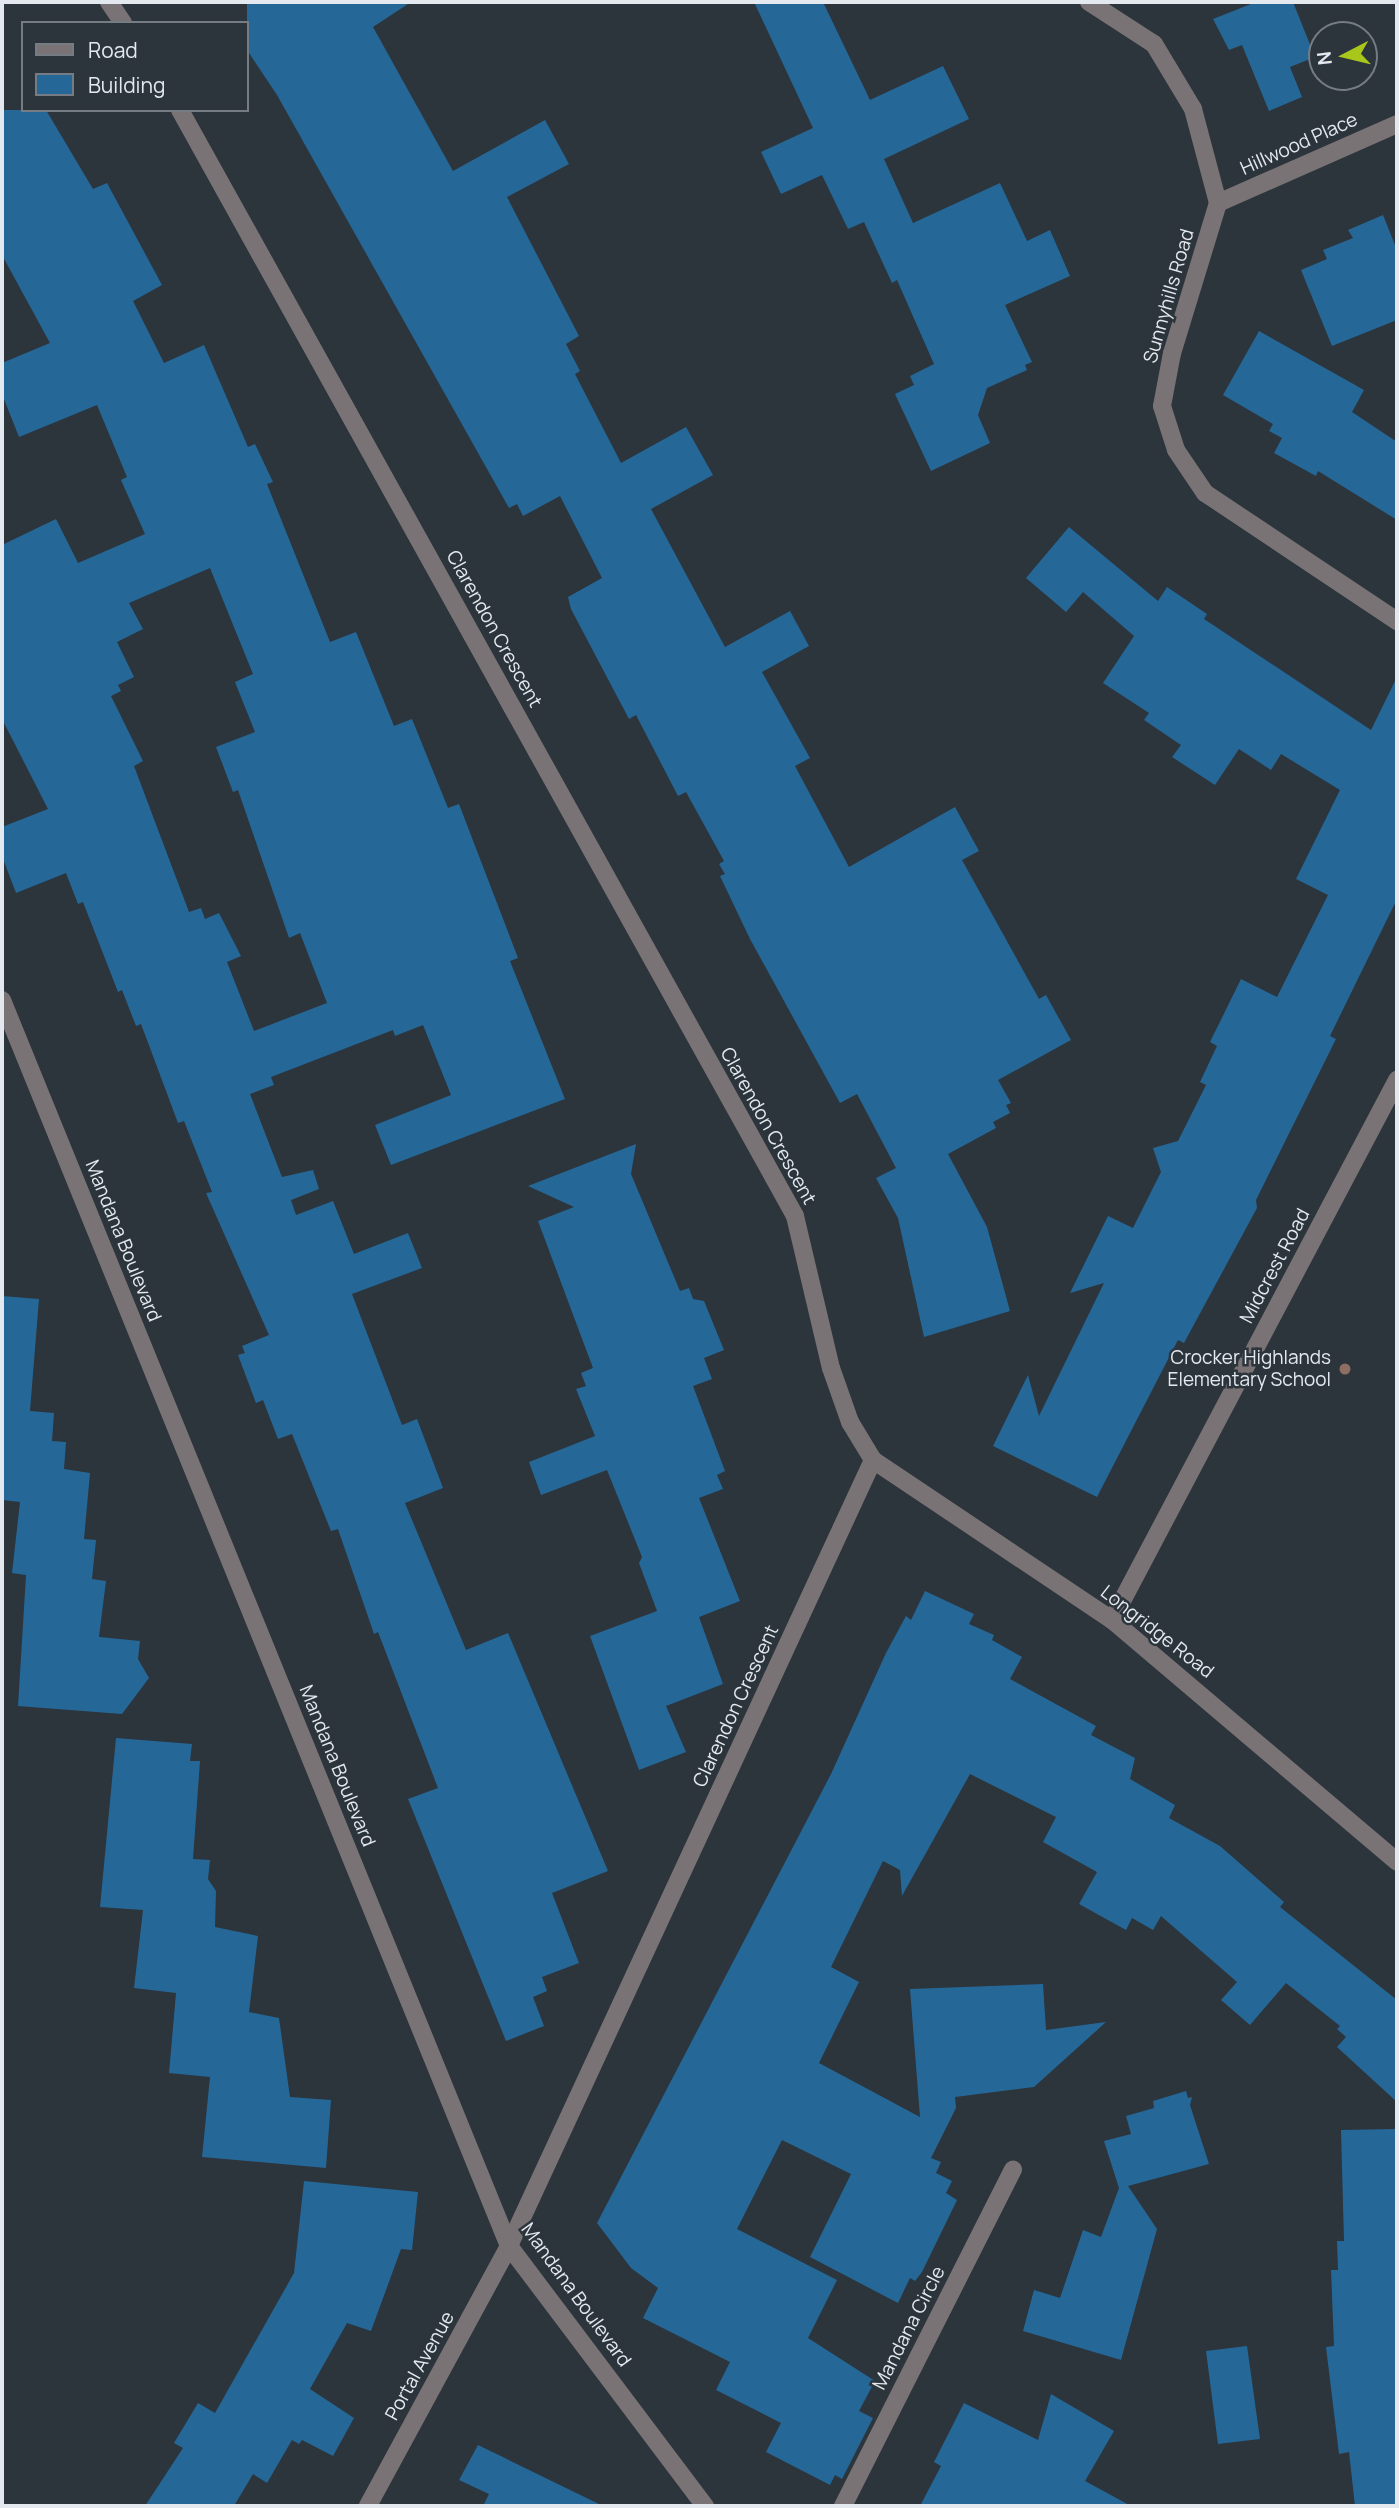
<!DOCTYPE html>
<style>
body{margin:0}
#map{position:relative;width:1399px;height:2508px;overflow:hidden;background:#2c343c;font-family:Manrope,sans-serif}
div>[style]{position:absolute}
.building>*{inset:0;background:#256898}
.minor>*{height:18px;margin:-9px;padding:0 9px;transform-origin:9px;border-radius:9px;background:#7a7375}
.dots>*{width:19px;height:19px;translate:-50% -50%;box-sizing:border-box;border:4px solid #2c343c;border-radius:50%}
span{translate:-50% -50%;white-space:nowrap;text-align:center;line-height:1.15;-webkit-text-stroke:5px #2c343c;paint-order:stroke}
.street-label{font-size:19px;color:#e3e9ee}
.poi-label{font-size:19px;color:#e3e9ee}
.right{translate:-100% -50%;text-align:right}
.frame{position:absolute;inset:0;border:4px solid #e3e9ee;pointer-events:none}
.legend{position:absolute;left:21px;top:21px;width:228px;height:91px;box-sizing:border-box;background:#2c343c;border:2px solid #757c83;margin:0;padding:9px 12px;list-style:none;font-size:21px;color:#e3e9ee}
.legend li{display:flex;align-items:center;gap:14px;height:35px}
.legend b{width:35px;border:2px solid #757c83}
.north{position:absolute;left:1308px;top:21px;width:70px;height:70px;box-sizing:border-box;background:#2c343c;border:2px solid #757c83;border-radius:50%;rotate:263deg;font-size:19px;font-weight:700;line-height:28px;text-align:center;color:#e3e9ee}
.north::after{content:'';display:block;margin:auto;width:24px;height:32px;background:#a9c71b;clip-path:polygon(50% 0,100% 100%,50% 72%,0 100%)}
</style>
<div id="map">
<div class="building">
<div style="clip-path:polygon(247px 2px,411px 2px,373px 27px,453px 171px,545px 120px,569px 164px,507px 197px,579px 336px,566px 344px,580px 371px,575px 374px,621px 463px,686px 427px,713px 475px,651px 509px,725px 647px,790px 611px,809px 646px,762px 672px,810px 758px,795px 766px,849px 867px,955px 807px,979px 851px,962px 860px,1039px 999px,1046px 995px,1071px 1040px,998px 1080px,1011px 1103px,1006px 1105px,1010px 1113px,993px 1122px,996px 1128px,948px 1154px,987px 1227px,1010px 1311px,924px 1337px,898px 1218px,876px 1178px,896px 1168px,857px 1094px,840px 1103px,750px 939px,720px 876px,725px 874px,719px 864px,724px 861px,686px 792px,678px 796px,636px 715px,629px 719px,571px 609px,568px 597px,602px 578px,560px 496px,523px 516px,517px 504px,509px 508px,277px 95px,247px 50px)"></div>
<div style="clip-path:polygon(754px 2px,823px 2px,870px 100px,943px 66px,969px 119px,884px 159px,913px 223px,1000px 183px,1027px 241px,1050px 230px,1070px 276px,1005px 305px,1032px 362px,1025px 365px,1027px 370px,987px 388px,978px 415px,990px 443px,931px 471px,895px 394px,914px 385px,910px 376px,934px 364px,897px 280px,892px 283px,864px 222px,848px 229px,822px 175px,781px 194px,761px 152px,813px 128px)"></div>
<div style="clip-path:polygon(1256px 2px,1293px 2px,1315px 57px,1290px 67px,1302px 97px,1269px 111px,1242px 45px,1229px 50px,1213px 19px)"></div>
<div style="clip-path:polygon(evenodd,2px 110px,46px 110px,93px 189px,107px 183px,162px 285px,133px 301px,164px 363px,204px 345px,248px 447px,255px 444px,273px 482px,267px 484px,330px 642px,356px 632px,394px 726px,412px 719px,448px 808px,459px 804px,518px 958px,510px 961px,565px 1099px,391px 1165px,375px 1125px,451px 1095px,423px 1025px,395px 1036px,393px 1030px,271px 1077px,274px 1085px,250px 1094px,282px 1177px,313px 1170px,319px 1189px,291px 1200px,296px 1215px,333px 1201px,354px 1254px,408px 1233px,422px 1268px,352px 1294px,402px 1425px,417px 1419px,443px 1488px,405px 1503px,466px 1650px,508px 1633px,608px 1871px,552px 1893px,579px 1963px,542px 1977px,547px 1991px,533px 1997px,544px 2026px,506px 2041px,408px 1799px,438px 1788px,378px 1632px,374px 1634px,338px 1529px,331px 1531px,292px 1434px,278px 1439px,263px 1400px,256px 1403px,238px 1355px,245px 1353px,242px 1346px,269px 1335px,206px 1193px,212px 1192px,184px 1121px,178px 1123px,141px 1024px,136px 1026px,122px 990px,118px 992px,83px 902px,78px 904px,66px 873px,16px 893px,2px 856px,2px 827px,48px 809px,2px 719px,2px 545px,56px 519px,78px 563px,145px 534px,121px 480px,127px 477px,97px 405px,19px 437px,2px 394px,2px 363px,50px 343px,2px 255px,2px 110px,210px 568px,253px 674px,235px 682px,255px 732px,216px 747px,233px 792px,238px 790px,289px 938px,300px 933px,327px 1003px,254px 1031px,227px 962px,241px 956px,219px 913px,205px 919px,201px 908px,189px 912px,134px 766px,143px 761px,111px 696px,121px 691px,118px 685px,134px 677px,117px 642px,143px 629px,129px 603px,210px 568px)"></div>
<div style="clip-path:polygon(1383px 215px,1397px 250px,1397px 320px,1332px 346px,1301px 270px,1327px 259px,1323px 250px,1353px 238px,1348px 230px)"></div>
<div style="clip-path:polygon(1259px 331px,1364px 390px,1352px 412px,1397px 442px,1397px 520px,1318px 471px,1316px 476px,1274px 453px,1282px 438px,1269px 431px,1273px 424px,1223px 395px)"></div>
<div style="clip-path:polygon(1069px 527px,1158px 601px,1167px 587px,1207px 614px,1204px 619px,1371px 730px,1397px 677px,1397px 899px,1330px 1036px,1336px 1039px,1256px 1200px,1257px 1208px,1184px 1343px,1178px 1340px,1097px 1497px,993px 1446px,1028px 1375px,1039px 1416px,1104px 1283px,1070px 1293px,1108px 1216px,1133px 1228px,1161px 1172px,1153px 1148px,1178px 1141px,1206px 1085px,1200px 1082px,1217px 1046px,1210px 1042px,1241px 979px,1277px 997px,1328px 895px,1296px 879px,1340px 790px,1281px 754px,1271px 770px,1239px 749px,1215px 785px,1172px 757px,1181px 745px,1144px 720px,1149px 713px,1103px 683px,1134px 636px,1083px 592px,1066px 612px,1026px 578px)"></div>
<div style="clip-path:polygon(636px 1144px,631px 1174px,680px 1291px,689px 1288px,693px 1299px,704px 1301px,724px 1350px,704px 1358px,712px 1379px,693px 1386px,725px 1471px,717px 1475px,723px 1489px,699px 1498px,740px 1601px,699px 1617px,723px 1684px,666px 1706px,686px 1752px,639px 1770px,590px 1636px,657px 1611px,639px 1563px,642px 1557px,607px 1470px,541px 1495px,529px 1462px,595px 1436px,576px 1389px,586px 1386px,581px 1373px,593px 1368px,538px 1221px,574px 1207px,528px 1186px)"></div>
<div style="clip-path:polygon(2px 1296px,39px 1299px,30px 1411px,54px 1413px,52px 1441px,66px 1442px,64px 1469px,90px 1473px,84px 1539px,96px 1540px,92px 1579px,106px 1581px,99px 1637px,140px 1641px,138px 1659px,149px 1678px,122px 1714px,18px 1706px,26px 1575px,12px 1573px,20px 1502px,2px 1500px)"></div>
<div style="clip-path:polygon(925px 1591px,974px 1614px,969px 1624px,994px 1635px,992px 1640px,1022px 1657px,1010px 1679px,1096px 1726px,1091px 1735px,1135px 1758px,1130px 1779px,1175px 1805px,1169px 1818px,1220px 1846px,1284px 1902px,1280px 1907px,1397px 2000px,1397px 2102px,1337px 2047px,1346px 2037px,1337px 2029px,1340px 2026px,1286px 1983px,1250px 2025px,1221px 2000px,1237px 1982px,1161px 1916px,1153px 1930px,1132px 1918px,1126px 1930px,1079px 1904px,1097px 1872px,1043px 1842px,1056px 1817px,970px 1774px,902px 1896px,900px 1870px,883px 1861px,831px 1967px,859px 1982px,819px 2063px,920px 2117px,910px 1989px,1043px 1984px,1046px 2030px,1106px 2022px,1034px 2087px,955px 2097px,956px 2108px,931px 2158px,941px 2162px,936px 2173px,952px 2181px,946px 2193px,957px 2200px,922px 2272px,915px 2281px,910px 2278px,898px 2303px,810px 2257px,851px 2174px,782px 2140px,737px 2229px,837px 2280px,808px 2338px,875px 2381px,859px 2411px,873px 2418px,842px 2479px,835px 2475px,830px 2485px,766px 2452px,781px 2423px,716px 2390px,730px 2362px,643px 2318px,658px 2288px,631px 2268px,597px 2223px,831px 1774px,886px 1653px,906px 1616px,911px 1620px)"></div>
<div style="clip-path:polygon(116px 1738px,192px 1744px,190px 1761px,200px 1761px,193px 1859px,210px 1860px,208px 1879px,216px 1891px,215px 1927px,258px 1936px,249px 2012px,279px 2018px,290px 2097px,331px 2100px,326px 2168px,202px 2157px,210px 2077px,169px 2073px,176px 1993px,134px 1988px,143px 1910px,100px 1907px)"></div>
<div style="clip-path:polygon(1186px 2091px,1188px 2098px,1192px 2097px,1190px 2105px,1209px 2164px,1128px 2186px,1157px 2229px,1121px 2360px,1023px 2331px,1034px 2290px,1060px 2298px,1083px 2230px,1101px 2237px,1119px 2188px,1104px 2141px,1131px 2134px,1126px 2116px,1154px 2108px,1153px 2101px)"></div>
<div style="clip-path:polygon(1397px 2129px,1397px 2506px,1355px 2506px,1349px 2452px,1339px 2454px,1326px 2347px,1334px 2346px,1331px 2270px,1338px 2270px,1337px 2241px,1344px 2241px,1341px 2130px)"></div>
<div style="clip-path:polygon(304px 2181px,418px 2192px,412px 2250px,401px 2249px,371px 2331px,347px 2323px,310px 2389px,354px 2418px,333px 2456px,302px 2440px,299px 2444px,292px 2440px,267px 2483px,253px 2474px,234px 2506px,145px 2506px,183px 2448px,174px 2443px,198px 2403px,215px 2413px,294px 2273px)"></div>
<div style="clip-path:polygon(1247px 2346px,1260px 2439px,1218px 2444px,1206px 2351px)"></div>
<div style="clip-path:polygon(1051px 2394px,1114px 2431px,1085px 2481px,1131px 2506px,920px 2506px,941px 2466px,934px 2462px,964px 2403px,1038px 2440px)"></div>
<div style="clip-path:polygon(478px 2445px,603px 2506px,483px 2506px,489px 2494px,459px 2480px)"></div>
</div>
<div class="minor">
<div style="left:109px;top:2px;width:25px;rotate:56deg"></div>
<div style="left:1089px;top:2px;width:77px;rotate:32.9deg"></div>
<div style="left:1154px;top:44px;width:76px;rotate:59deg"></div>
<div style="left:1193px;top:109px;width:97px;rotate:75.1deg"></div>
<div style="left:1218px;top:203px;width:157px;rotate:107deg"></div>
<div style="left:1172px;top:353px;width:54px;rotate:100.7deg"></div>
<div style="left:1162px;top:406px;width:46px;rotate:72.3deg"></div>
<div style="left:1176px;top:450px;width:52px;rotate:56deg"></div>
<div style="left:1205px;top:493px;width:231px;rotate:33.7deg"></div>
<div style="left:180px;top:110px;width:1265px;rotate:60.92deg"></div>
<div style="left:795px;top:1216px;width:156px;rotate:76.7deg"></div>
<div style="left:831px;top:1368px;width:57px;rotate:70.6deg"></div>
<div style="left:850px;top:1422px;width:44px;rotate:58.8deg"></div>
<div style="left:873px;top:1460px;width:866px;rotate:114.85deg"></div>
<div style="left:509px;top:2246px;width:296px;rotate:118.5deg"></div>
<div style="left:1218px;top:203px;width:196px;rotate:-23.8deg"></div>
<div style="left:2px;top:1000px;width:1345px;rotate:67.86deg"></div>
<div style="left:509px;top:2246px;width:326px;rotate:53deg"></div>
<div style="left:873px;top:1460px;width:288px;rotate:33.8deg"></div>
<div style="left:1112px;top:1620px;width:374px;rotate:40.3deg"></div>
<div style="left:1112px;top:1620px;width:611px;rotate:-62.18deg"></div>
<div style="left:843px;top:2506px;width:377px;rotate:-63.2deg"></div>
</div>
<div class="dots">
<div style="left:1345px;top:1369px;background:#8d6e63"></div>
</div>
<div class="street-label">
<span style="left:1299px;top:144px;rotate:-24deg">Hillwood Place</span>
<span style="left:1169px;top:296px;rotate:-74deg">Sunnyhills Road</span>
<span style="left:494px;top:629px;rotate:61deg">Clarendon Crescent</span>
<span style="left:768px;top:1126px;rotate:61deg">Clarendon Crescent</span>
<span style="left:123px;top:1241px;rotate:68deg">Mandana Boulevard</span>
<span style="left:1275px;top:1266px;rotate:-62deg">Midcrest Road</span>
<span style="left:1157px;top:1632px;rotate:38deg">Longridge Road</span>
<span style="left:736px;top:1706px;rotate:-65deg">Clarendon Crescent</span>
<span style="left:337px;top:1766px;rotate:68deg">Mandana Boulevard</span>
<span style="left:576px;top:2295px;rotate:54deg">Mandana Boulevard</span>
<span style="left:909px;top:2328px;rotate:-63deg">Mandana Circle</span>
<span style="left:420px;top:2366px;rotate:-61deg">Portal Avenue</span>
</div>
<div class="poi-label">
<span class="right" style="left:1331px;top:1369px">Crocker Highlands<br>Elementary School</span>
</div>
<div class="frame"></div>
<ul class="legend">
<li><b style="height:9px;background:#7a7375"></b>Road</li>
<li><b style="height:19px;background:#256898"></b>Building</li>
</ul>
<div class="north">N</div>
</div>
